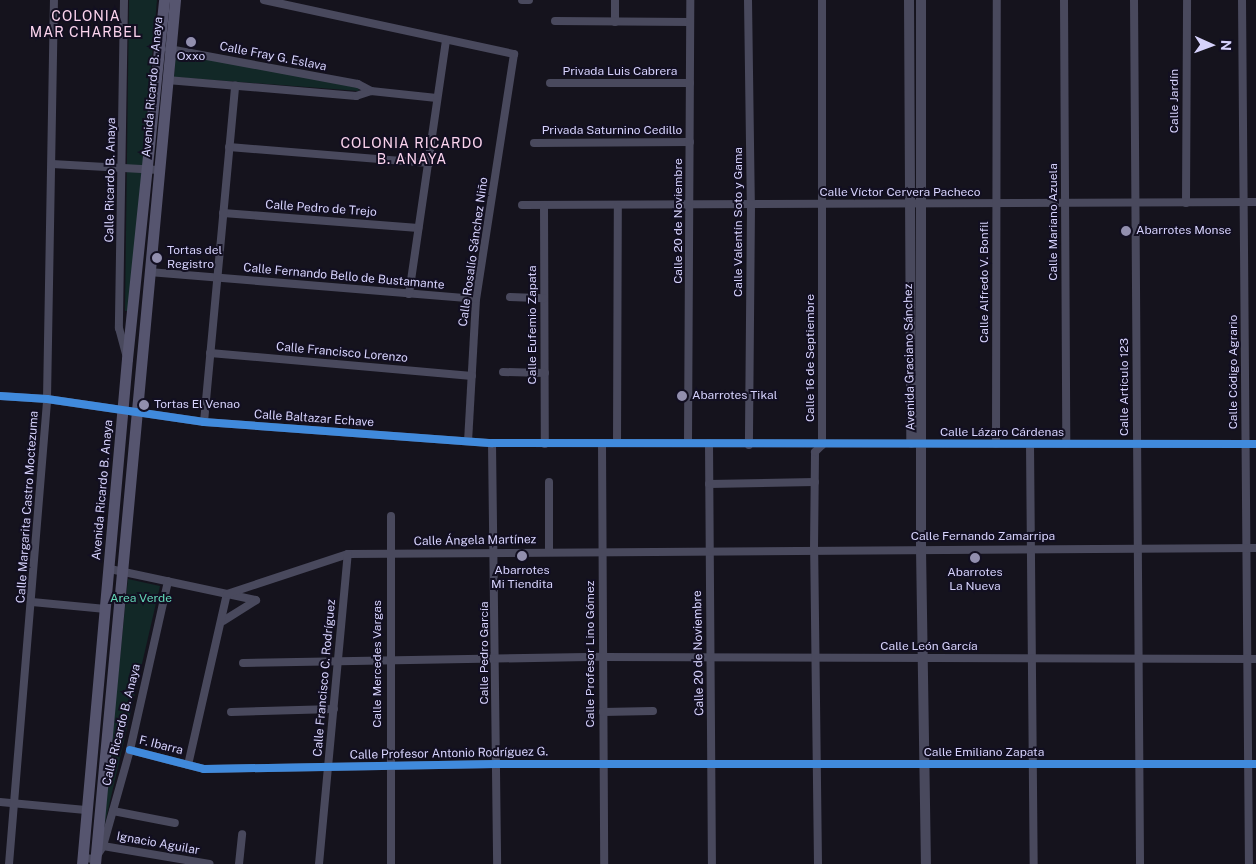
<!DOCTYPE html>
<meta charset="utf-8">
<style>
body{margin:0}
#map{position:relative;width:1256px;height:864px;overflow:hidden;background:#15131d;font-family:"Public Sans",sans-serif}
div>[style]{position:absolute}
.green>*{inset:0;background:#122827}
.minor>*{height:8px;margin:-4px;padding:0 4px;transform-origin:4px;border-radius:4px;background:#49495d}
.tertiary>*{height:10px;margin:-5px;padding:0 5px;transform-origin:5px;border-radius:5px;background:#49495d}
.secondary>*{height:11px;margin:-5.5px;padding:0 5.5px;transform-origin:5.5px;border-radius:5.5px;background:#56556f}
.cycleway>*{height:8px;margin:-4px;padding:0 4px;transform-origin:4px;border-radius:4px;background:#408adc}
.dots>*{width:14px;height:14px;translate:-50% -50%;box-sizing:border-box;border:2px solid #120f21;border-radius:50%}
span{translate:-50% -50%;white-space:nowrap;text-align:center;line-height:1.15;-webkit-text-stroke:4px #120f21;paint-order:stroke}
.poi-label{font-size:12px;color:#d6d2fc}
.left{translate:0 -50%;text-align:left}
.street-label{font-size:12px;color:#d6d2fc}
.park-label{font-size:12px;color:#63d7b8}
.neighbourhood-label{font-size:14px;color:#fcd4ee;letter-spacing:1px}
.north{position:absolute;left:1186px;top:20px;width:50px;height:50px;-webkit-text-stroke:4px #120f21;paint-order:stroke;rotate:92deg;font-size:14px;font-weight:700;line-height:20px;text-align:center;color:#d6d2fc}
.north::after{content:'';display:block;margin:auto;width:18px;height:22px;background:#d6d2fc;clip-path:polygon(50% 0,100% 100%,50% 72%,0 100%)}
</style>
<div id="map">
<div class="green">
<div style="clip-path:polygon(129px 0,157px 0,130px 311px,125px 311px)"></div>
<div style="clip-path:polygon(176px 52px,358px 87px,359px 91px,174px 77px)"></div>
<div style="clip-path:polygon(128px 579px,160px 586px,101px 840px)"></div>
</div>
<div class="minor">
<div style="left:124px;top:0;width:328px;rotate:90.9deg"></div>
<div style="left:119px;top:328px;width:28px;rotate:75deg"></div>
<div style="left:264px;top:0;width:256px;rotate:12.2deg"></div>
<div style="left:514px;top:54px;width:248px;rotate:98.8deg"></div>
<div style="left:476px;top:299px;width:142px;rotate:93.2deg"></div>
<div style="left:522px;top:0;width:7px"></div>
<div style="left:615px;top:0;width:22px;rotate:90deg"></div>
<div style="left:748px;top:0;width:205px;rotate:89.2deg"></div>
<div style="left:751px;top:205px;width:240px;rotate:90.5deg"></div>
<div style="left:1064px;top:0;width:444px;rotate:89.7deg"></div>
<div style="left:1134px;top:0;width:864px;rotate:89.6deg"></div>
<div style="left:1242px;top:0;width:864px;rotate:89.54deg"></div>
<div style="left:555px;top:21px;width:135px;rotate:0.4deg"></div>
<div style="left:169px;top:49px;width:192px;rotate:10.5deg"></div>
<div style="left:358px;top:84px;width:15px;rotate:28deg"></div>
<div style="left:167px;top:80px;width:190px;rotate:4.8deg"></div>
<div style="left:356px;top:96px;width:16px;rotate:-18deg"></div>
<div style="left:371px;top:91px;width:66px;rotate:6.1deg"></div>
<div style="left:550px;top:83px;width:140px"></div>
<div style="left:534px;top:143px;width:156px;rotate:-0.4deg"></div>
<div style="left:229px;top:147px;width:201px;rotate:4.6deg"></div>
<div style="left:52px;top:164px;width:107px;rotate:3.2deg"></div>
<div style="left:1186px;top:203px;width:203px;rotate:-89.7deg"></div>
<div style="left:522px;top:205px;width:734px;rotate:-0.23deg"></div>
<div style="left:544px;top:206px;width:238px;rotate:89.8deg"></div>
<div style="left:223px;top:213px;width:196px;rotate:4.4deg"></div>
<div style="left:149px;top:272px;width:328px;rotate:4.7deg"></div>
<div style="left:409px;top:294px;width:257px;rotate:-81.7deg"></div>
<div style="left:510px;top:297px;width:34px;rotate:2deg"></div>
<div style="left:210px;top:353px;width:263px;rotate:5deg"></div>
<div style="left:503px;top:372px;width:42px;rotate:1.4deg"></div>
<div style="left:0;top:396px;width:47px;rotate:3.7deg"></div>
<div style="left:47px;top:399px;width:159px;rotate:8.3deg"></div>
<div style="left:204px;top:422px;width:289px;rotate:4.2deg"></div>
<div style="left:492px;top:443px;width:764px;rotate:0.07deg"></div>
<div style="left:204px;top:422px;width:338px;rotate:-84.7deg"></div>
<div style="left:492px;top:443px;width:421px;rotate:89.3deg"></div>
<div style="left:602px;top:443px;width:421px;rotate:89.7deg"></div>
<div style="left:617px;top:443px;width:237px;rotate:-89.8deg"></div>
<div style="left:688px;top:443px;width:443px;rotate:-89.7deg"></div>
<div style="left:709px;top:443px;width:421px;rotate:89.6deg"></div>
<div style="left:996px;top:444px;width:444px;rotate:-89.9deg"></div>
<div style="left:1030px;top:444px;width:420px;rotate:89.5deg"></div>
<div style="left:709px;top:484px;width:106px;rotate:-1.1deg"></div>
<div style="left:549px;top:551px;width:69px;rotate:-90deg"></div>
<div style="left:110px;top:569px;width:149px;rotate:12deg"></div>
<div style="left:32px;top:602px;width:74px;rotate:5.4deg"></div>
<div style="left:223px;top:621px;width:39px;rotate:-32deg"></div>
<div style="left:243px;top:663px;width:360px;rotate:-1deg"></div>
<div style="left:603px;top:657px;width:653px;rotate:0.18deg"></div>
<div style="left:231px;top:712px;width:103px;rotate:-1.7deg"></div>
<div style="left:603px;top:712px;width:50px;rotate:-1.1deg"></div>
<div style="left:130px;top:750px;width:76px;rotate:14.4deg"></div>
<div style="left:204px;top:769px;width:292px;rotate:-1deg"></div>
<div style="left:496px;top:764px;width:760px"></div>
<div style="left:188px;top:765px;width:175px;rotate:-77.2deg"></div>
<div style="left:227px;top:594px;width:127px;rotate:-18.3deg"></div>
<div style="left:348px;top:554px;width:908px;rotate:-0.38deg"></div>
<div style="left:0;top:802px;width:86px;rotate:5.3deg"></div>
<div style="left:113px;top:811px;width:63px;rotate:11deg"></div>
<div style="left:103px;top:846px;width:108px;rotate:9.6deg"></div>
<div style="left:83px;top:858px;width:12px;rotate:5deg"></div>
<div style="left:95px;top:859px;width:15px;rotate:-58deg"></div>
<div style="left:103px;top:846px;width:100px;rotate:-74.3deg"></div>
<div style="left:130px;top:750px;width:173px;rotate:-77.3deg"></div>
<div style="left:9px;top:864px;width:467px;rotate:-85.3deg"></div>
<div style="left:47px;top:399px;width:399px;rotate:-89deg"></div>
<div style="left:239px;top:864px;width:30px;rotate:-84deg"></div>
<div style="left:319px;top:864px;width:311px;rotate:-84.7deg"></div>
<div style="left:391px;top:864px;width:348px;rotate:-90deg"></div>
<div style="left:818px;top:864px;width:315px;rotate:-90.7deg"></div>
<div style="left:814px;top:549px;width:97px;rotate:-89.4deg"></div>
<div style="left:815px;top:452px;width:10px;rotate:-45deg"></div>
<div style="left:822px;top:445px;width:445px;rotate:-90deg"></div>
</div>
<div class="tertiary">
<div style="left:909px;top:0;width:443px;rotate:89.7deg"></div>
<div style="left:921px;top:0;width:549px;rotate:90deg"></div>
<div style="left:921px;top:549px;width:315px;rotate:89.1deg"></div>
</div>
<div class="secondary">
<div style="left:82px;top:864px;width:507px;rotate:-84.91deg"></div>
<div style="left:127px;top:359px;width:361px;rotate:-84.1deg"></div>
<div style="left:95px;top:864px;width:868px;rotate:-84.71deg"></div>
</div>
<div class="cycleway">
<div style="left:0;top:396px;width:47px;rotate:3.7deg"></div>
<div style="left:47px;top:399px;width:159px;rotate:8.3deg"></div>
<div style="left:204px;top:422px;width:289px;rotate:4.2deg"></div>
<div style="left:492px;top:443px;width:764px;rotate:0.07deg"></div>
<div style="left:130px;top:750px;width:76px;rotate:14.4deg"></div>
<div style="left:204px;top:769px;width:292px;rotate:-1deg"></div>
<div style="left:496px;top:764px;width:760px"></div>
</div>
<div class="dots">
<div style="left:191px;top:42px;background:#928fae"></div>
<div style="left:1126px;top:231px;background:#928fae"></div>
<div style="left:157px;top:258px;background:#928fae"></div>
<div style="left:682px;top:396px;background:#928fae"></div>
<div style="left:144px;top:405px;background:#928fae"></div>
<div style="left:522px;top:556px;background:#928fae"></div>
<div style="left:975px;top:558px;background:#928fae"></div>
</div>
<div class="poi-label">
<span style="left:191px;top:57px">Oxxo</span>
<span class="left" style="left:1136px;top:231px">Abarrotes Monse</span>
<span class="left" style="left:167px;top:258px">Tortas del<br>Registro</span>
<span class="left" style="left:692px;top:396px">Abarrotes Tikal</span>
<span class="left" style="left:154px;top:405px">Tortas El Venao</span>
<span style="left:522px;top:578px">Abarrotes<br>Mi Tiendita</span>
<span style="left:975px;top:580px">Abarrotes<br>La Nueva</span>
</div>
<div class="street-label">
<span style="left:273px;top:57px;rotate:11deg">Calle Fray G. Eslava</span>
<span style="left:620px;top:72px">Privada Luis Cabrera</span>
<span style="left:153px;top:87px;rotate:-85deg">Avenida Ricardo B. Anaya</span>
<span style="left:1175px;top:101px;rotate:-90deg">Calle Jardín</span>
<span style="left:612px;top:131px">Privada Saturnino Cedillo</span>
<span style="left:111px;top:180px;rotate:-89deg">Calle Ricardo B. Anaya</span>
<span style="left:900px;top:193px">Calle Víctor Cervera Pacheco</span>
<span style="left:321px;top:209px;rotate:4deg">Calle Pedro de Trejo</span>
<span style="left:679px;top:221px;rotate:-90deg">Calle 20 de Noviembre</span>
<span style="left:739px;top:222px;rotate:-90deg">Calle Valentín Soto y Gama</span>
<span style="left:1054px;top:222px;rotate:-90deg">Calle Mariano Azuela</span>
<span style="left:474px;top:252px;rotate:-82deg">Calle Rosalío Sánchez Niño</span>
<span style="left:344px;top:277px;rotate:5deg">Calle Fernando Bello de Bustamante</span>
<span style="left:985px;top:282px;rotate:-90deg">Calle Alfredo V. Bonfil</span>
<span style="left:533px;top:325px;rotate:-90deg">Calle Eufemio Zapata</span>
<span style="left:342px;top:353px;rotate:5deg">Calle Francisco Lorenzo</span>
<span style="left:910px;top:357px;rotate:-91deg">Avenida Graciano Sánchez</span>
<span style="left:811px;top:358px;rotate:-90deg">Calle 16 de Septiembre</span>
<span style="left:1234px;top:372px;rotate:-90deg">Calle Código Agrario</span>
<span style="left:1125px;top:387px;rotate:-90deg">Calle Artículo 123</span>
<span style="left:314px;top:419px;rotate:4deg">Calle Baltazar Echave</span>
<span style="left:1002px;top:433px">Calle Lázaro Cárdenas</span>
<span style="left:103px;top:490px;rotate:-85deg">Avenida Ricardo B. Anaya</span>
<span style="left:28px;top:507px;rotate:-86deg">Calle Margarita Castro Moctezuma</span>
<span style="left:983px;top:537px">Calle Fernando Zamarripa</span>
<span style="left:475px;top:541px;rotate:-1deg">Calle Ángela Martínez</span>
<span style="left:929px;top:647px">Calle León García</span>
<span style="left:485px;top:653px;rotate:-90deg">Calle Pedro García</span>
<span style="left:699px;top:653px;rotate:-91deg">Calle 20 de Noviembre</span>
<span style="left:591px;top:654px;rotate:-90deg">Calle Profesor Lino Gómez</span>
<span style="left:378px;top:664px;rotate:-90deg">Calle Mercedes Vargas</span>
<span style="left:325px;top:678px;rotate:-85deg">Calle Francisco C. Rodríguez</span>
<span style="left:122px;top:725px;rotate:-76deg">Calle Ricardo B. Anaya</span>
<span style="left:161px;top:746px;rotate:14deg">F. Ibarra</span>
<span style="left:984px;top:753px">Calle Emiliano Zapata</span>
<span style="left:449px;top:754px;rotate:-1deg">Calle Profesor Antonio Rodríguez G.</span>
<span style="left:158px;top:844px;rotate:10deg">Ignacio Aguilar</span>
</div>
<div class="park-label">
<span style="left:141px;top:599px">Area Verde</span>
</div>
<div class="neighbourhood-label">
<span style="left:86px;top:24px">COLONIA<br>MAR CHARBEL</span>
<span style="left:412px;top:151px">COLONIA RICARDO<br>B. ANAYA</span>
</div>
<div class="north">N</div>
</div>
